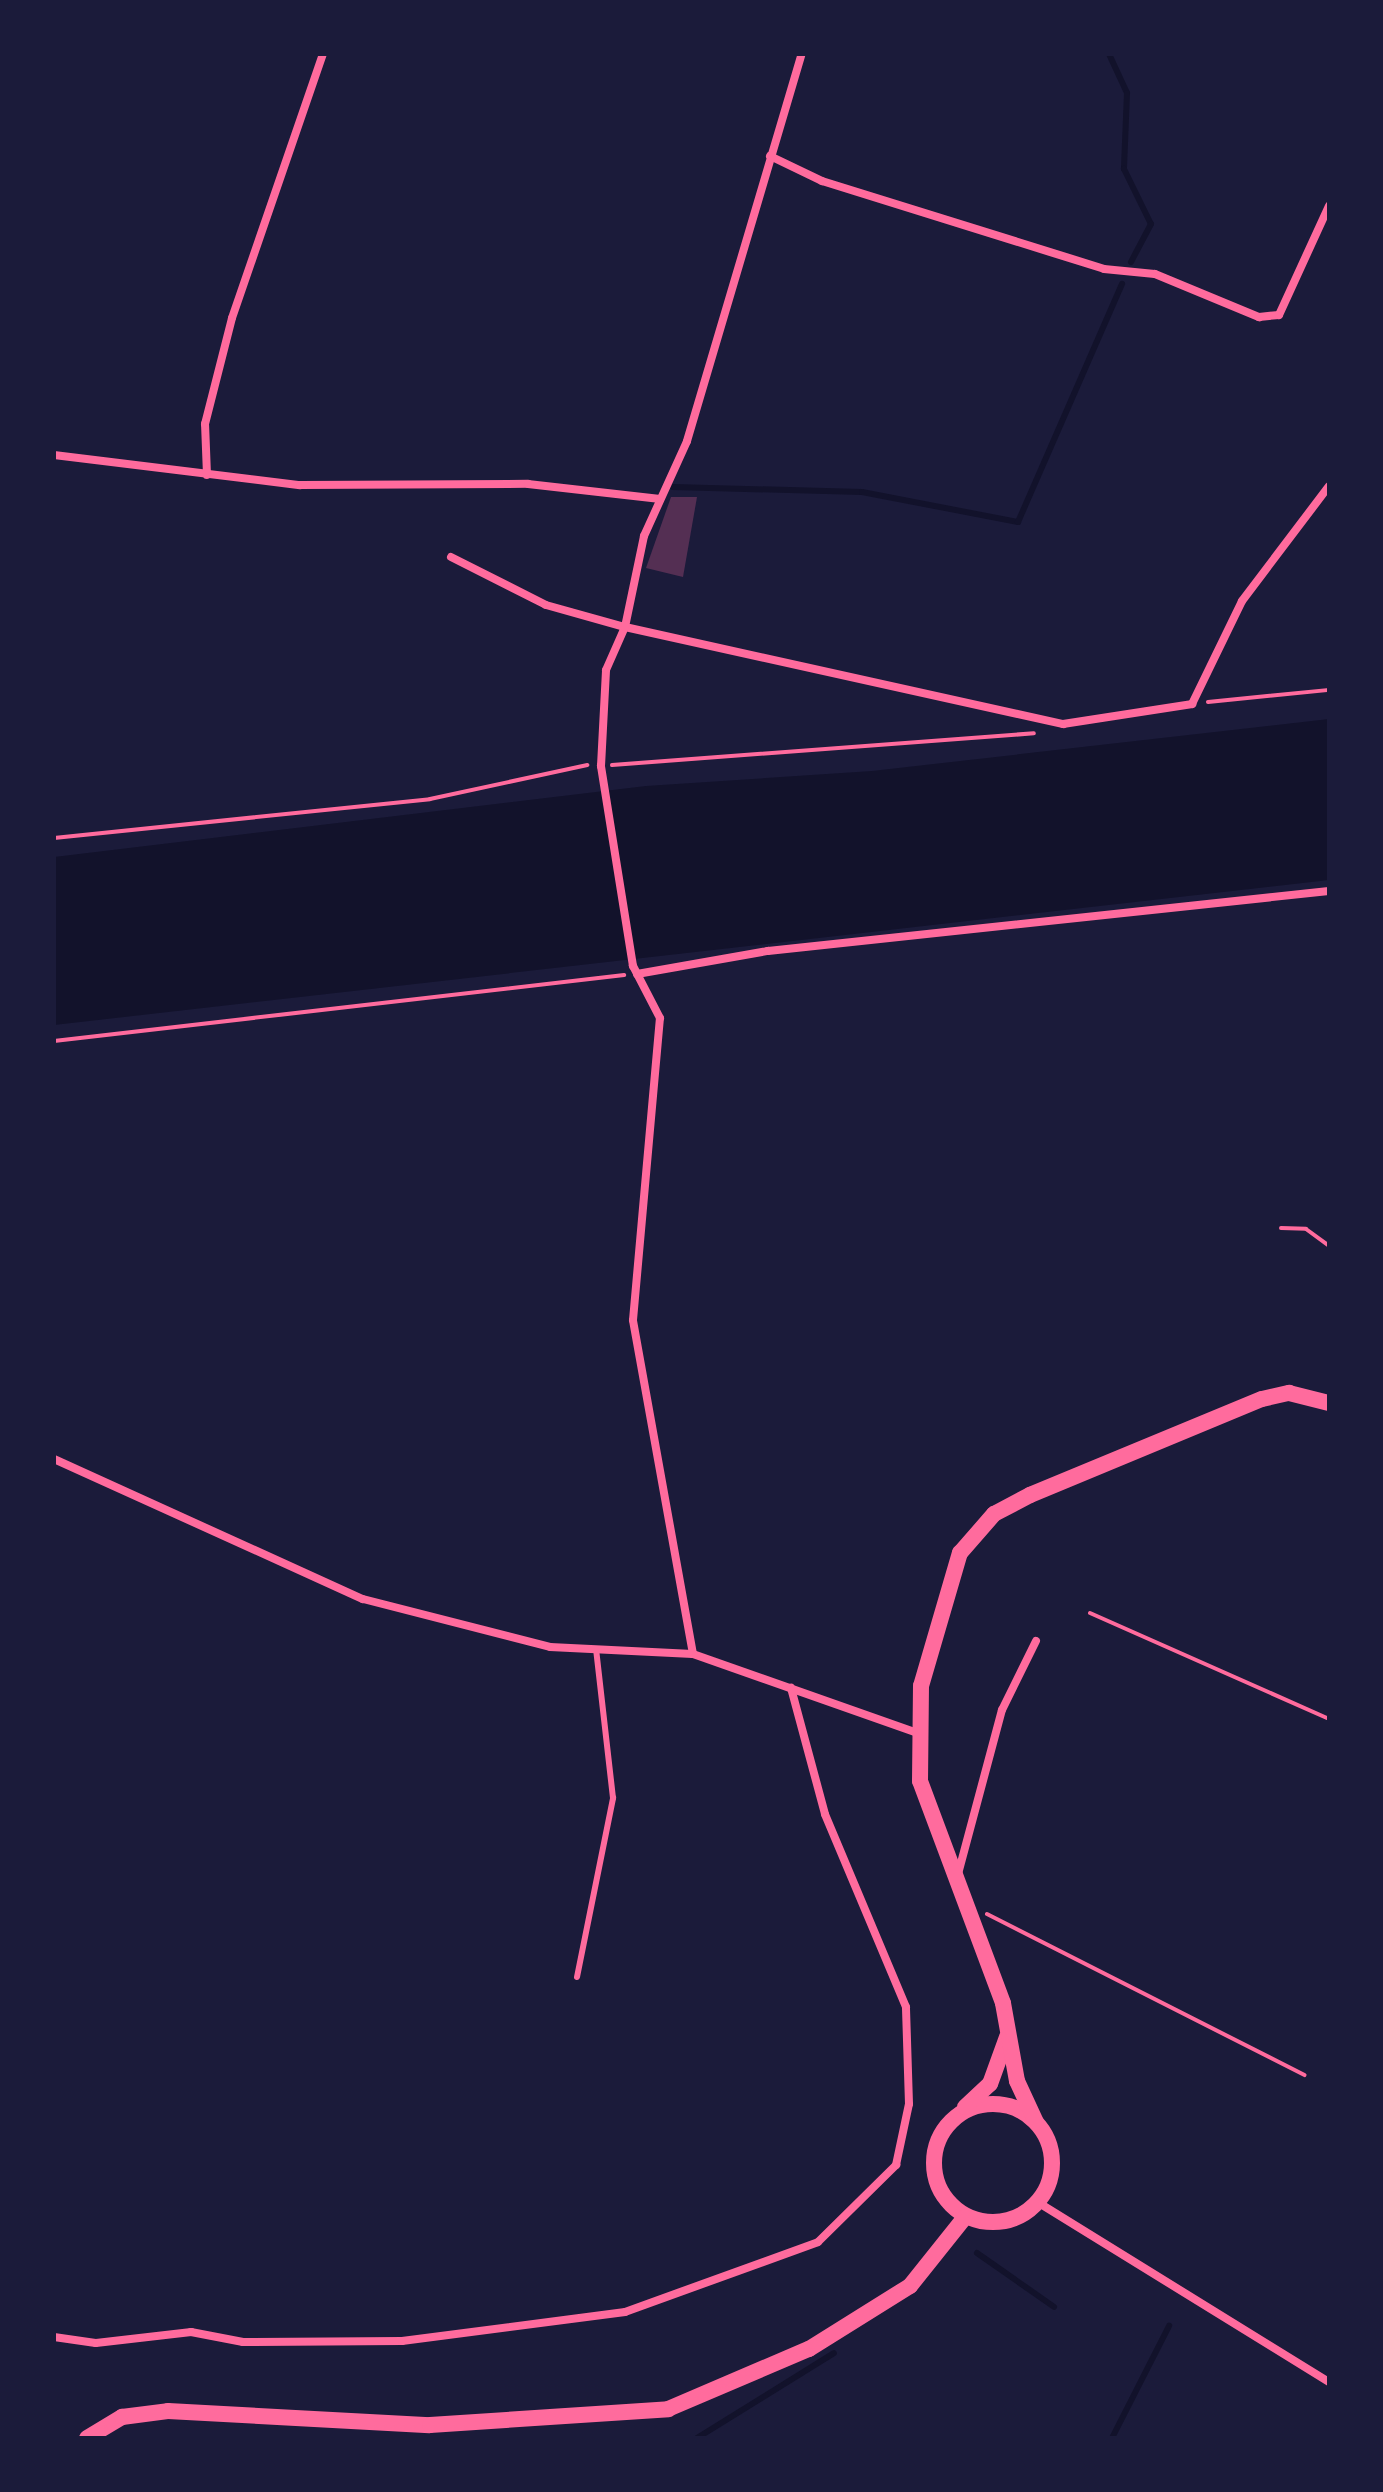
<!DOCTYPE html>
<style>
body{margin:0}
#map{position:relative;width:1383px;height:2492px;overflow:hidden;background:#1b1b3a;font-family:"Fira Sans",sans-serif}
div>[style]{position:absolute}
.water>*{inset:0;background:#12122b}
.stream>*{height:6px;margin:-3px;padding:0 3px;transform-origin:3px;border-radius:3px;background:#12122b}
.building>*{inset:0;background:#542f53}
.path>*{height:4px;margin:-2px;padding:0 2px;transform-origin:2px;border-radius:2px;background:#ff6b9d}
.service>*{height:6px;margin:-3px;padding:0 3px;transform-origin:3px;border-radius:3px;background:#ff6b9d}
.minor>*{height:8px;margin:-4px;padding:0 4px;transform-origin:4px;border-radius:4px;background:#ff6b9d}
.secondary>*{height:16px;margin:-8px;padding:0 8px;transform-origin:8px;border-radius:8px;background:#ff6b9d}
.secondary>.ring{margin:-8px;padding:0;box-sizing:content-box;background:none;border:16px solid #ff6b9d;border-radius:50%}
span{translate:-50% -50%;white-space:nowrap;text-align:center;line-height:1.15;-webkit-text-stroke:8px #1b1b3a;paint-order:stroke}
.frame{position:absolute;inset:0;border:56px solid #1b1b3a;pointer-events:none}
</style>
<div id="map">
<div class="water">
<div style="clip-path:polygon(1329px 719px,1329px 880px,54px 1025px,54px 857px,646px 786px,872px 771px)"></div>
</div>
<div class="stream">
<div style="left:1109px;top:54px;width:43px;rotate:65.2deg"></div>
<div style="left:1127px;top:93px;width:76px;rotate:92.3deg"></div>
<div style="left:1124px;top:169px;width:61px;rotate:63.9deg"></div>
<div style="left:1151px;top:224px;width:43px;rotate:117.8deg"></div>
<div style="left:673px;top:487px;width:189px;rotate:1.5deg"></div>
<div style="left:862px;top:492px;width:159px;rotate:10.9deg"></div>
<div style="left:1018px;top:522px;width:260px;rotate:-66.4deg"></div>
<div style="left:977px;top:2253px;width:94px;rotate:35deg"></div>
<div style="left:697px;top:2438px;width:161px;rotate:-31.8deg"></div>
<div style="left:1112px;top:2438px;width:126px;rotate:-63deg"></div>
</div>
<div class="building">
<div style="clip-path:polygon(671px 497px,697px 497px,683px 577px,646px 568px)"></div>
</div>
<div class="path">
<div style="left:1208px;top:702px;width:122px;rotate:-5.7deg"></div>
<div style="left:612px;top:765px;width:423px;rotate:-4.3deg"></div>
<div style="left:54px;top:838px;width:378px;rotate:-5.9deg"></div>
<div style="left:430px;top:799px;width:161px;rotate:-12.2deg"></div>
<div style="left:54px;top:1041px;width:574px;rotate:-6.6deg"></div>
<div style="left:1281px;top:1228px;width:25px;rotate:2deg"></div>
<div style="left:1306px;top:1229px;width:29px;rotate:36deg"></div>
<div style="left:1090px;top:1613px;width:261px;rotate:23.9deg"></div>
<div style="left:987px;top:1914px;width:356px;rotate:26.9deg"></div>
</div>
<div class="service">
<div style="left:577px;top:1977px;width:183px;rotate:-78.6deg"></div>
<div style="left:613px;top:1798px;width:150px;rotate:-96.5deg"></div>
</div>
<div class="minor">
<div style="left:770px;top:156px;width:58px;rotate:25.7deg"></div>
<div style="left:822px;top:181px;width:295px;rotate:17.3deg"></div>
<div style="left:1104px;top:269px;width:51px;rotate:5.6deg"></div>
<div style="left:1155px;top:274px;width:113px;rotate:22.5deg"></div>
<div style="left:1259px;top:317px;width:20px;rotate:-6deg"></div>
<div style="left:1279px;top:315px;width:120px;rotate:-65.4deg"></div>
<div style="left:54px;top:455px;width:248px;rotate:7deg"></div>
<div style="left:300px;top:485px;width:228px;rotate:-0.3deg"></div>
<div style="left:528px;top:484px;width:133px;rotate:6.5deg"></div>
<div style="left:207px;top:475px;width:51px;rotate:-92.2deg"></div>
<div style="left:205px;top:424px;width:109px;rotate:-75.7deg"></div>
<div style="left:232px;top:318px;width:279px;rotate:-71deg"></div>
<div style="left:451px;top:557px;width:106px;rotate:26.8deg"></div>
<div style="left:546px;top:605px;width:82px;rotate:15.6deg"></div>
<div style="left:625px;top:627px;width:449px;rotate:12.5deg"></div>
<div style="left:1063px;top:724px;width:131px;rotate:-8.8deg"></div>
<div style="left:1192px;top:704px;width:114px;rotate:-64.1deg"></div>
<div style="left:1242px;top:601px;width:144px;rotate:-52.9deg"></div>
<div style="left:637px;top:974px;width:133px;rotate:-10deg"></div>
<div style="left:768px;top:951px;width:564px;rotate:-6.1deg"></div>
<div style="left:54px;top:1459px;width:339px;rotate:24.4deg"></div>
<div style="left:363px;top:1599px;width:193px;rotate:14.4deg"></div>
<div style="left:550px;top:1647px;width:143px;rotate:2.8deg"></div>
<div style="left:693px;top:1654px;width:238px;rotate:19.4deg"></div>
<div style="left:693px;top:1654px;width:339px;rotate:-100.2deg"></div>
<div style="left:633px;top:1320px;width:303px;rotate:-84.9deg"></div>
<div style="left:660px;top:1018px;width:59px;rotate:-117.4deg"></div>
<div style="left:633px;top:966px;width:203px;rotate:-99.1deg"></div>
<div style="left:601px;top:766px;width:96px;rotate:-87deg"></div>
<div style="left:606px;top:670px;width:47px;rotate:-66.2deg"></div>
<div style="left:625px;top:627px;width:93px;rotate:-78.2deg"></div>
<div style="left:644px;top:536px;width:104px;rotate:-65.6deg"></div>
<div style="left:687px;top:441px;width:404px;rotate:-73.5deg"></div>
<div style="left:958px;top:1874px;width:170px;rotate:-75deg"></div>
<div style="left:1002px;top:1710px;width:77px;rotate:-63.8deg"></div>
<div style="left:1039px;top:2203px;width:341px;rotate:31.7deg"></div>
<div style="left:54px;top:2337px;width:42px;rotate:8.1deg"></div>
<div style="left:96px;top:2343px;width:96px;rotate:-6.6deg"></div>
<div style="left:191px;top:2332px;width:53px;rotate:10.9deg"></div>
<div style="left:243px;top:2342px;width:159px;rotate:-0.4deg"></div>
<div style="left:402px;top:2341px;width:225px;rotate:-7.4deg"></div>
<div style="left:625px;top:2312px;width:205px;rotate:-19.9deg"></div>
<div style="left:818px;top:2242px;width:110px;rotate:-44.6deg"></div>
<div style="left:896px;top:2165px;width:62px;rotate:-78deg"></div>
<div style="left:909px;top:2104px;width:97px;rotate:-91.8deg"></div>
<div style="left:906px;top:2007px;width:209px;rotate:-112.8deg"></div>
<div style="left:825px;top:1814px;width:131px;rotate:-105.1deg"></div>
</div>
<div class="secondary">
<div class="ring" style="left:934px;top:2104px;width:102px;height:102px"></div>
<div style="left:965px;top:2107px;width:34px;rotate:-43deg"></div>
<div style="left:990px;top:2084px;width:50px;rotate:-70.1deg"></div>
<div style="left:1036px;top:2122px;width:45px;rotate:-114.9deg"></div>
<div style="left:1017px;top:2081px;width:79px;rotate:-100.2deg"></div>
<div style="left:1003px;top:2003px;width:237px;rotate:-110.5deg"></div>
<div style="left:920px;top:1781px;width:95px;rotate:-89.4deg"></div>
<div style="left:921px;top:1686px;width:139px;rotate:-73.7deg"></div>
<div style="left:960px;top:1553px;width:52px;rotate:-48.9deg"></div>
<div style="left:994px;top:1514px;width:41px;rotate:-27.8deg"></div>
<div style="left:1030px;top:1495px;width:251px;rotate:-22.5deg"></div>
<div style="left:1262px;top:1399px;width:28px;rotate:-13deg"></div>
<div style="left:1289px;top:1393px;width:41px;rotate:14deg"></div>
<div style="left:87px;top:2438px;width:41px;rotate:-31deg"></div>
<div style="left:122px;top:2417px;width:46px;rotate:-7.4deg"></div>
<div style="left:168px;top:2411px;width:262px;rotate:3.1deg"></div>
<div style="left:430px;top:2425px;width:239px;rotate:-3.8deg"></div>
<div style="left:668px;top:2409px;width:153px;rotate:-23.1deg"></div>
<div style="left:809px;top:2349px;width:119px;rotate:-32deg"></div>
<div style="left:910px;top:2286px;width:88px;rotate:-51.4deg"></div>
</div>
<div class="frame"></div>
</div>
